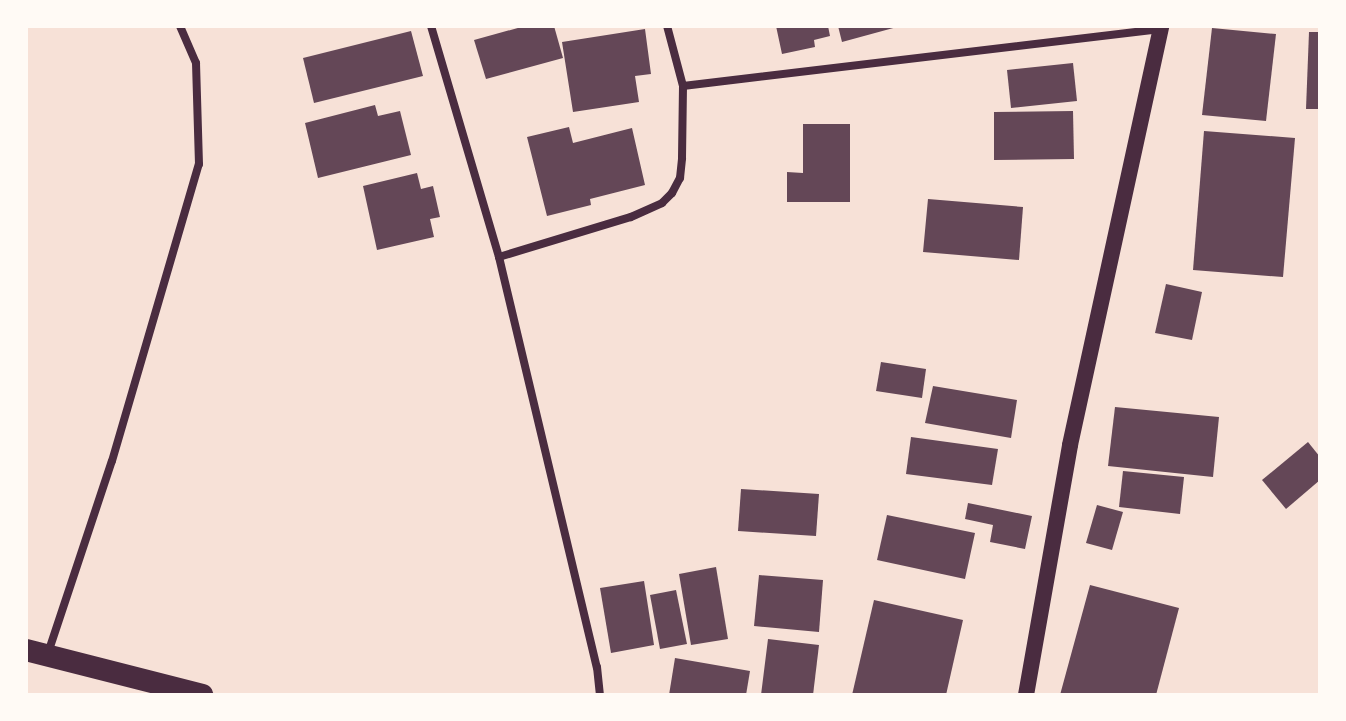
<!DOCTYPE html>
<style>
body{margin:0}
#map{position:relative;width:1346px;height:721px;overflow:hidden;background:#f7e1d7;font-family:"Exo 2",sans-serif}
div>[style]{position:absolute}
.building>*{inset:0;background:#644757}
.minor>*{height:8px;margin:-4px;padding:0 4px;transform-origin:4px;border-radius:4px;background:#4a2c40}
.secondary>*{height:16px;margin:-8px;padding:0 8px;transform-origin:8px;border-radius:8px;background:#4a2c40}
.trunk>*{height:22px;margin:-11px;padding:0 11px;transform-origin:11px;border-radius:11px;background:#4a2c40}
span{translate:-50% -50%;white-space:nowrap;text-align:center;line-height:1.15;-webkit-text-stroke:8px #fffaf5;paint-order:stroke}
.frame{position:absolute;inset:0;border:28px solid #fffaf5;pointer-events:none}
</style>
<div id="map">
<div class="building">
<div style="clip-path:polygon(525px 26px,554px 26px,563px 58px,486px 79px,474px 40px)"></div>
<div style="clip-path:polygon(776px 26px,828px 26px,830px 36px,814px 40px,815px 47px,782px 54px)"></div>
<div style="clip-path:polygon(838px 26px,897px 26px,897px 27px,842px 42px)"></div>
<div style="clip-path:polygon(1212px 28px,1276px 34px,1266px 121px,1202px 115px)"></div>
<div style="clip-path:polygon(645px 29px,651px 74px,635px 76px,639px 102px,573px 112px,562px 42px)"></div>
<div style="clip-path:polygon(411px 31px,423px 76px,314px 103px,303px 58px)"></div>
<div style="clip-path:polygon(1309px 32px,1320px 32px,1320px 109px,1306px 109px)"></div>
<div style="clip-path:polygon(1073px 63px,1077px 101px,1011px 108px,1007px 70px)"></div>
<div style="clip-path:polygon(375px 105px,378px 116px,400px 111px,411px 155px,318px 178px,305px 123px)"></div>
<div style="clip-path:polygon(1073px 111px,1074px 159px,994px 160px,994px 112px)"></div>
<div style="clip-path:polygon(803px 124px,850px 124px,850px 202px,787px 202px,787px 172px,803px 173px)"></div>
<div style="clip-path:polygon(569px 127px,573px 143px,632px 128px,645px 185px,590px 199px,591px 205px,547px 216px,527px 137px)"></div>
<div style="clip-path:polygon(1204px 131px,1295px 138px,1283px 277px,1193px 270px)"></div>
<div style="clip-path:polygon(417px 173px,421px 189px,433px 186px,440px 217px,430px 219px,434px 237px,377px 250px,363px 186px)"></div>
<div style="clip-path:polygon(928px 199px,1023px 207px,1019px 260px,923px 252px)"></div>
<div style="clip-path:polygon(1166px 284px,1202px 292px,1192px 340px,1155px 333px)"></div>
<div style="clip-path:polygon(881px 362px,926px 369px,922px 398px,876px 391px)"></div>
<div style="clip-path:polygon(933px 386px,1017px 400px,1011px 438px,925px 423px)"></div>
<div style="clip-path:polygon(1115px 407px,1219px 417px,1213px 477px,1108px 466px)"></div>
<div style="clip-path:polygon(911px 437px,998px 449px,992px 485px,906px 474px)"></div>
<div style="clip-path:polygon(1308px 442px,1320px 457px,1320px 480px,1286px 509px,1262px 480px)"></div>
<div style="clip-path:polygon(1123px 471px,1184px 477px,1180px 514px,1119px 507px)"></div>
<div style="clip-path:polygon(741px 489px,819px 494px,816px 536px,738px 531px)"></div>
<div style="clip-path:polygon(968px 503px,1032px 516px,1025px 549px,990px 542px,993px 525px,965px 519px)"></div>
<div style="clip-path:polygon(1097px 505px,1123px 512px,1112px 550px,1086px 543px)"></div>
<div style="clip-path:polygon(887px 515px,975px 533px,965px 579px,877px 560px)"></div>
<div style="clip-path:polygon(716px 567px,728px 639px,691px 645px,679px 574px)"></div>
<div style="clip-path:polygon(759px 575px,823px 580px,819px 632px,754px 626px)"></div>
<div style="clip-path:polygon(644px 581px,654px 645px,611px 653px,600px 588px)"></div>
<div style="clip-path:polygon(1090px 585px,1179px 608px,1156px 695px,1060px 695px)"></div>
<div style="clip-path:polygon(676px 590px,687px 644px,660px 649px,650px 595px)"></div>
<div style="clip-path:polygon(874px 600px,963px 620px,946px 695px,852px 695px)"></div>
<div style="clip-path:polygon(768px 639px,819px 645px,813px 695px,761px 695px)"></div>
<div style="clip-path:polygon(675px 658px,750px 671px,746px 695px,669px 695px)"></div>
</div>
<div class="minor">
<div style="left:431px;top:26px;width:241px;rotate:73.6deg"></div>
<div style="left:499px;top:257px;width:422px;rotate:76.6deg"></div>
<div style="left:597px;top:667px;width:28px;rotate:84deg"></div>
<div style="left:683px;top:86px;width:481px;rotate:-6.8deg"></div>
<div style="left:499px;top:257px;width:138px;rotate:-16.9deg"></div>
<div style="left:631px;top:217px;width:34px;rotate:-24deg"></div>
<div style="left:662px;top:203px;width:14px;rotate:-45deg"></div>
<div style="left:672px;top:193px;width:17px;rotate:-62deg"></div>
<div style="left:680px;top:178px;width:20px;rotate:-84deg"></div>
<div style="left:682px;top:158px;width:72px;rotate:-89.2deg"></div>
<div style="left:683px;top:86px;width:62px;rotate:-104.9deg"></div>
<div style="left:48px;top:653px;width:202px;rotate:-71.6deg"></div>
<div style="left:112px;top:461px;width:309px;rotate:-73.7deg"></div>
<div style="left:199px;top:164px;width:101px;rotate:-91.7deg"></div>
<div style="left:196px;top:63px;width:40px;rotate:-113.4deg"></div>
</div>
<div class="secondary">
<div style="left:1026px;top:695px;width:254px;rotate:-80deg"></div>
<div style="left:1070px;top:445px;width:429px;rotate:-77.7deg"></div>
</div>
<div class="trunk">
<div style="left:26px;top:650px;width:182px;rotate:14.3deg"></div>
</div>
<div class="frame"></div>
</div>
